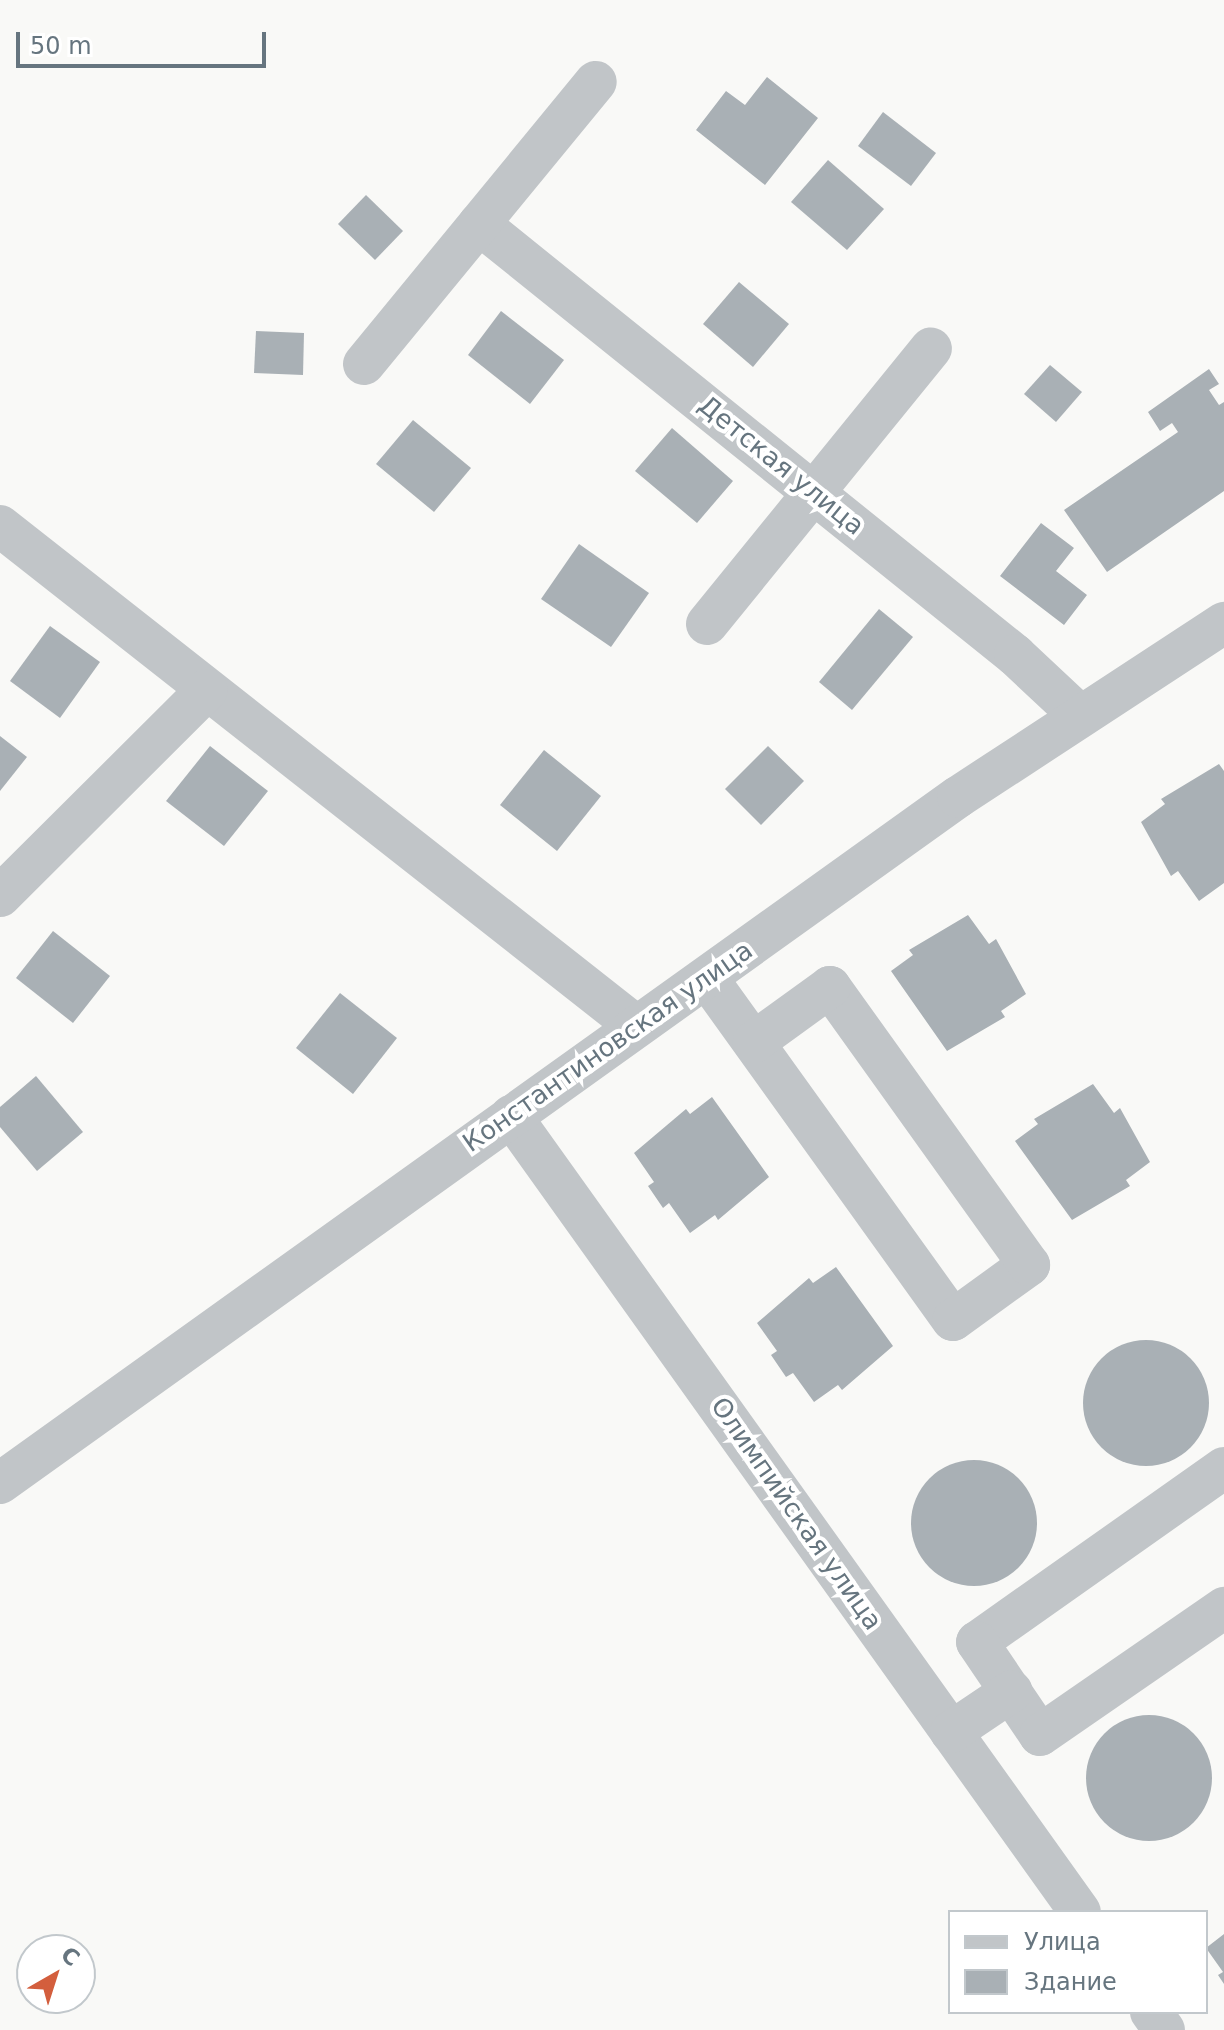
<!DOCTYPE html>
<meta charset="utf-8">
<style>
body{margin:0}
#map{position:relative;width:1224px;height:2030px;overflow:hidden;background:#f9f9f7;font-family:"DejaVu Sans",sans-serif}
div>[style]{position:absolute}
.building>*{inset:0;background:#a9b0b5}
.round{border-radius:50%}
.minor>*{height:42px;margin:-21px;padding:0 21px;transform-origin:21px;border-radius:21px;background:#c1c5c8}
span{translate:-50% -50%;white-space:nowrap;text-align:center;line-height:1.15;-webkit-text-stroke:8px #fff;paint-order:stroke}
.street-label{font-size:26px;color:#66757f}
.legend{position:absolute;left:948px;top:1910px;width:260px;height:104px;box-sizing:border-box;background:#fff;border:2px solid #c2c8cc;margin:0;padding:10px 14px;list-style:none;font-size:24px;color:#66757f}
.legend li{display:flex;align-items:center;gap:16px;height:40px}
.legend b{width:40px;border:2px solid #c2c8cc}
.north{position:absolute;left:16px;top:1934px;width:80px;height:80px;box-sizing:border-box;background:#fff;border:2px solid #c2c8cc;border-radius:50%;rotate:39deg;font-size:22px;font-weight:700;line-height:32px;text-align:center;color:#66757f}
.north::after{content:'';display:block;margin:auto;width:28px;height:36px;background:#d35e3d;clip-path:polygon(50% 0,100% 100%,50% 72%,0 100%)}
.scale{position:absolute;left:16px;top:32px;width:250px;height:36px;box-sizing:border-box;border:4px solid #66757f;border-top:0;padding-left:10px;font-size:24px;line-height:28px;white-space:nowrap;color:#66757f;-webkit-text-stroke:6px #fff;paint-order:stroke}
</style>
<div id="map">
<div class="building">
<div style="clip-path:polygon(767px 77px,818px 118px,765px 185px,696px 130px,726px 91px,745px 105px)"></div>
<div style="clip-path:polygon(883px 112px,936px 153px,911px 186px,858px 146px)"></div>
<div style="clip-path:polygon(828px 160px,884px 209px,847px 250px,791px 202px)"></div>
<div style="clip-path:polygon(366px 195px,403px 231px,375px 260px,338px 224px)"></div>
<div style="clip-path:polygon(739px 282px,789px 324px,753px 367px,703px 324px)"></div>
<div style="clip-path:polygon(501px 311px,564px 360px,530px 404px,468px 355px)"></div>
<div style="clip-path:polygon(256px 331px,304px 333px,303px 375px,254px 373px)"></div>
<div style="clip-path:polygon(1050px 365px,1082px 392px,1056px 422px,1024px 394px)"></div>
<div style="clip-path:polygon(1209px 369px,1219px 384px,1209px 390px,1219px 405px,1224px 402px,1224px 491px,1107px 572px,1064px 510px,1178px 432px,1172px 423px,1160px 431px,1148px 412px)"></div>
<div style="clip-path:polygon(413px 420px,471px 468px,434px 512px,376px 464px)"></div>
<div style="clip-path:polygon(672px 428px,733px 481px,697px 523px,635px 471px)"></div>
<div style="clip-path:polygon(1041px 523px,1074px 548px,1056px 571px,1087px 595px,1064px 625px,1000px 576px)"></div>
<div style="clip-path:polygon(579px 544px,649px 593px,611px 647px,541px 599px)"></div>
<div style="clip-path:polygon(879px 609px,913px 637px,852px 710px,819px 682px)"></div>
<div style="clip-path:polygon(50px 626px,100px 662px,60px 718px,10px 681px)"></div>
<div style="clip-path:polygon(0 736px,27px 757px,0 791px)"></div>
<div style="clip-path:polygon(210px 746px,268px 791px,224px 846px,166px 801px)"></div>
<div style="clip-path:polygon(768px 746px,804px 781px,761px 825px,725px 789px)"></div>
<div style="clip-path:polygon(544px 750px,601px 796px,557px 851px,500px 805px)"></div>
<div style="clip-path:polygon(1219px 764px,1224px 771px,1224px 883px,1199px 901px,1178px 871px,1171px 876px,1141px 822px,1165px 804px,1161px 799px)"></div>
<div style="clip-path:polygon(968px 915px,989px 944px,996px 939px,1026px 994px,1001px 1011px,1005px 1017px,947px 1051px,891px 971px,913px 955px,909px 950px)"></div>
<div style="clip-path:polygon(53px 931px,110px 976px,73px 1023px,16px 978px)"></div>
<div style="clip-path:polygon(340px 993px,397px 1038px,353px 1094px,296px 1048px)"></div>
<div style="clip-path:polygon(36px 1076px,83px 1132px,37px 1171px,0 1127px,0 1107px)"></div>
<div style="clip-path:polygon(1093px 1084px,1114px 1113px,1120px 1108px,1150px 1162px,1126px 1180px,1130px 1186px,1072px 1220px,1015px 1141px,1038px 1124px,1034px 1119px)"></div>
<div style="clip-path:polygon(712px 1097px,769px 1177px,718px 1220px,715px 1215px,690px 1233px,669px 1203px,663px 1208px,648px 1186px,654px 1182px,634px 1153px,686px 1109px,690px 1114px)"></div>
<div style="clip-path:polygon(836px 1267px,893px 1346px,842px 1390px,838px 1385px,814px 1402px,793px 1373px,786px 1377px,771px 1355px,777px 1351px,757px 1323px,809px 1278px,813px 1283px)"></div>
<div class="round" style="left:1083px;top:1340px;width:126px;height:126px"></div>
<div class="round" style="left:911px;top:1460px;width:126px;height:126px"></div>
<div class="round" style="left:1086px;top:1715px;width:126px;height:126px"></div>
<div style="clip-path:polygon(1224px 1934px,1224px 1984px,1218px 1975px,1223px 1972px,1206px 1948px)"></div>
</div>
<div class="minor">
<div style="left:479px;top:224px;width:688px;rotate:38.8deg"></div>
<div style="left:1015px;top:655px;width:86px;rotate:43.1deg"></div>
<div style="left:364px;top:364px;width:365px;rotate:-50.6deg"></div>
<div style="left:0;top:526px;width:809px;rotate:38.17deg"></div>
<div style="left:707px;top:624px;width:355px;rotate:-50.9deg"></div>
<div style="left:0;top:896px;width:292px;rotate:-44.9deg"></div>
<div style="left:707px;top:978px;width:421px;rotate:54.3deg"></div>
<div style="left:953px;top:1320px;width:94px;rotate:-35.9deg"></div>
<div style="left:1029px;top:1265px;width:342px;rotate:-125.6deg"></div>
<div style="left:830px;top:987px;width:94px;rotate:144.1deg"></div>
<div style="left:511px;top:1116px;width:978px;rotate:54.44deg"></div>
<div style="left:1224px;top:1468px;width:302px;rotate:144.8deg"></div>
<div style="left:977px;top:1642px;width:112px;rotate:55.9deg"></div>
<div style="left:1040px;top:1735px;width:224px;rotate:-34.6deg"></div>
<div style="left:0;top:1483px;width:1178px;rotate:-35.61deg"></div>
<div style="left:958px;top:797px;width:318px;rotate:-33.2deg"></div>
<div style="left:951px;top:1732px;width:73px;rotate:-33.9deg"></div>
<div style="left:1151px;top:2012px;width:22px;rotate:54deg"></div>
</div>
<div class="street-label">
<span style="left:781px;top:466px;rotate:39deg">Детская улица</span>
<span style="left:608px;top:1047px;rotate:-35deg">Константиновская улица</span>
<span style="left:796px;top:1514px;rotate:55deg">Олимпийская улица</span>
</div>
<ul class="legend">
<li><b style="height:10px;background:#c1c5c8"></b>Улица</li>
<li><b style="height:22px;background:#a9b0b5"></b>Здание</li>
</ul>
<div class="north">С</div>
<div class="scale">50 m</div>
</div>
